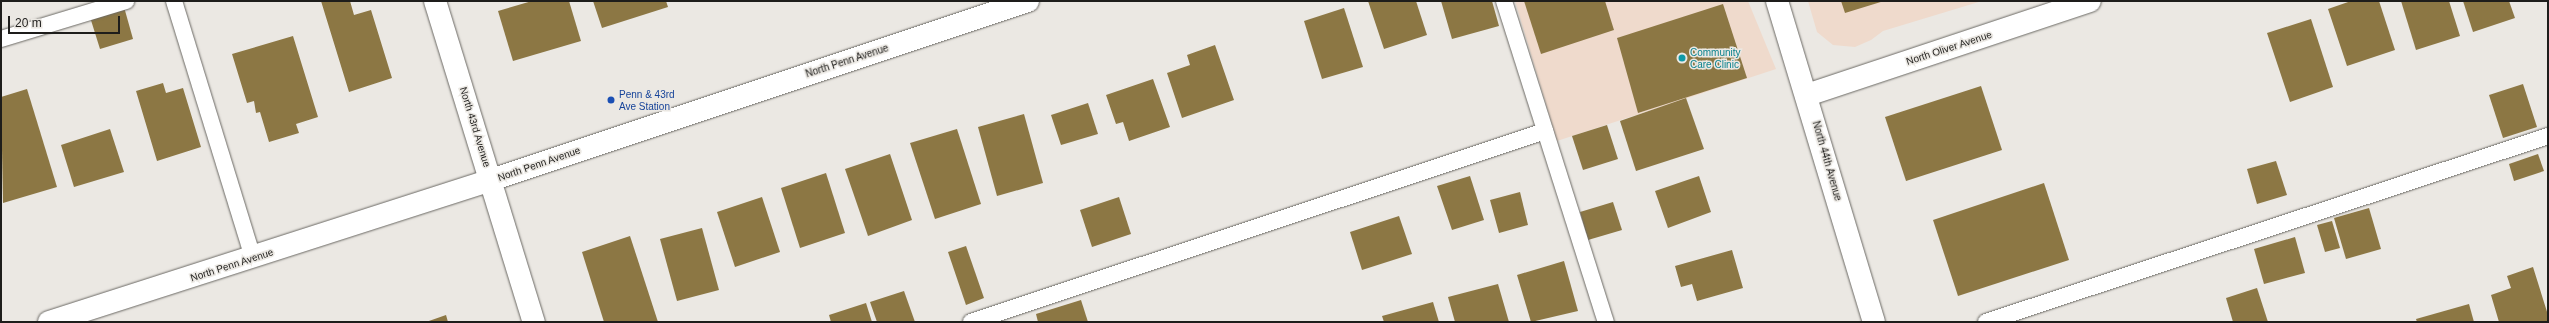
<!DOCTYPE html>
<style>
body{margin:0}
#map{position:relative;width:2549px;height:323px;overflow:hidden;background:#ebe8e3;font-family:Arial,sans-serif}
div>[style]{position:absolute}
.commercial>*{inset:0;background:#efdacc}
.building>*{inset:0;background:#8c7744}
.roads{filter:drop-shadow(0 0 1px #6b6964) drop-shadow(0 0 1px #6b6964)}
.service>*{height:16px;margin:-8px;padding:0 8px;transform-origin:8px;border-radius:8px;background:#fff}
.minor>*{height:22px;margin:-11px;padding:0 11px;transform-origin:11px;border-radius:11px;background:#fff}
.tertiary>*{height:22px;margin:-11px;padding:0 11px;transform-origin:11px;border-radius:11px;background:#fff}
.secondary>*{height:22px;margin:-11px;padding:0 11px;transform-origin:11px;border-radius:11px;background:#fff}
.dots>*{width:11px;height:11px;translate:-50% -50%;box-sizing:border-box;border:2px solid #ebe8e3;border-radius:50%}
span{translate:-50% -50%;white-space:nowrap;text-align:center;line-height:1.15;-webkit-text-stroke:3px #ebe8e3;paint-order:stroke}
.street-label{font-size:10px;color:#1e1d1b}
.culture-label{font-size:10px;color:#0d838f}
.left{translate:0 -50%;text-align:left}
.transit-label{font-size:10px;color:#164399}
.frame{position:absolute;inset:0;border:2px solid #1e1d1b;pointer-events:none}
.scale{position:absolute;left:8px;top:16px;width:112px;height:18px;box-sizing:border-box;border:2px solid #1e1d1b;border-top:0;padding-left:5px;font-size:12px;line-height:14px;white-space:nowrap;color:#1e1d1b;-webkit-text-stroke:3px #ebe8e3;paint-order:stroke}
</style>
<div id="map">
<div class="commercial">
<div style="clip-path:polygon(1515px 1px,1748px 1px,1776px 69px,1557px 141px)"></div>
<div style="clip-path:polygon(1808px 1px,1982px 1px,1883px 31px,1871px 40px,1855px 47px,1833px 45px,1817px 32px)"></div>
</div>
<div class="building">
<div style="clip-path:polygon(321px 1px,350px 1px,354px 15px,371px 10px,392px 78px,349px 92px)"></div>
<div style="clip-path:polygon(532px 1px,569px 1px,581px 41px,513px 61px,498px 11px)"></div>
<div style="clip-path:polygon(593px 1px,666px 1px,668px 7px,602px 28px)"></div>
<div style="clip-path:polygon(1368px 1px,1416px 1px,1427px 35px,1384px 49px)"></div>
<div style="clip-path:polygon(1441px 1px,1492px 1px,1499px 26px,1452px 39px)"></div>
<div style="clip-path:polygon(1524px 1px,1605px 1px,1614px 30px,1541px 54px)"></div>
<div style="clip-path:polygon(1841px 1px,1884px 1px,1845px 13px)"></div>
<div style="clip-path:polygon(2351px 1px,2379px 1px,2395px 50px,2347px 66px,2328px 9px)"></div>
<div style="clip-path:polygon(2401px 1px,2449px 1px,2460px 36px,2416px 50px)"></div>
<div style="clip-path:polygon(2463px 1px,2509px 1px,2515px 18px,2473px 32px)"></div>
<div style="clip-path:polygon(1723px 4px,1747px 78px,1638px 113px,1617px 38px)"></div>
<div style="clip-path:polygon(124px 7px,133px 39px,100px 49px,90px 17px)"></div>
<div style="clip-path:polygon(1344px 8px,1363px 67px,1322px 79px,1304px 21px)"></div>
<div style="clip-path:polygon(2311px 19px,2333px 87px,2290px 102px,2267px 33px)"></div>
<div style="clip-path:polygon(293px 36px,318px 117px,296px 124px,299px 133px,269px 142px,260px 112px,256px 113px,254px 101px,247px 103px,232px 54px)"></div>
<div style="clip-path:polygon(1215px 45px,1234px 100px,1182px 118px,1167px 73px,1190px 65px,1187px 55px)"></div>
<div style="clip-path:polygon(1153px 79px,1170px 127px,1129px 141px,1123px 122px,1116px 124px,1106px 95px)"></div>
<div style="clip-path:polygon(163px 83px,166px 93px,183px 88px,201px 147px,157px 161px,136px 91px)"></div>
<div style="clip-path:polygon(2523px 84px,2537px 127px,2503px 138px,2489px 95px)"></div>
<div style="clip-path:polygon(1981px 86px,2002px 150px,1906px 181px,1885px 117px)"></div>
<div style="clip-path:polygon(27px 89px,57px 187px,3px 203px,1px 97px)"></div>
<div style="clip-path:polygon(1686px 98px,1704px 149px,1636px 171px,1620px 121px)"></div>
<div style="clip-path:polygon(1088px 103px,1098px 134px,1061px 145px,1051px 115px)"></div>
<div style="clip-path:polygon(1024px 114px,1043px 183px,997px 196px,978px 127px)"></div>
<div style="clip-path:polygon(1607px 125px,1618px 159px,1583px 170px,1572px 136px)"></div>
<div style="clip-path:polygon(110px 129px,124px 172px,74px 187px,61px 145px)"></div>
<div style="clip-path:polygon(957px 129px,981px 204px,935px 219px,910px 143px)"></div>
<div style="clip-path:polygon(890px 154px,912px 220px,868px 236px,845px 169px)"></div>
<div style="clip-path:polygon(2538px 154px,2544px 171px,2514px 181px,2509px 164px)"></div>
<div style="clip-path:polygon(2276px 161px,2287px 195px,2257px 204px,2247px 169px)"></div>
<div style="clip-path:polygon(826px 173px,845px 233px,800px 248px,781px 188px)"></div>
<div style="clip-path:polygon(1470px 176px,1484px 220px,1452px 230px,1437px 186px)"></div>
<div style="clip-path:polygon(1699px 176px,1711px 212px,1668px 228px,1655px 191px)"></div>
<div style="clip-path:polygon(2044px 183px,2069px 260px,1958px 296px,1933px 220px)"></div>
<div style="clip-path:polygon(1520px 192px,1528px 225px,1499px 233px,1490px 200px)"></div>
<div style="clip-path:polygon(762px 197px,780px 252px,735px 267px,717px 212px)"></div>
<div style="clip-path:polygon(1119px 197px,1131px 234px,1092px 247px,1080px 210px)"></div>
<div style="clip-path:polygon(1613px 202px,1622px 230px,1588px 240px,1580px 212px)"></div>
<div style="clip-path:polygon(2369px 208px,2381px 249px,2346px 259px,2334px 218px)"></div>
<div style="clip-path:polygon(1399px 216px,1412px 254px,1362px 270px,1350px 232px)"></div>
<div style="clip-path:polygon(2332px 221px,2340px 248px,2325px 252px,2317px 225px)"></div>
<div style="clip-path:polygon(702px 228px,719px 290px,677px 301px,660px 239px)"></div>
<div style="clip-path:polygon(630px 236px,658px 322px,604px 322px,582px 252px)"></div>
<div style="clip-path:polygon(2295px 237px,2305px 273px,2264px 284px,2254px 249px)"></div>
<div style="clip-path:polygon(966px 246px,984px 298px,966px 305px,948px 252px)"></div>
<div style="clip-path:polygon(1732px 250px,1743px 288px,1697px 301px,1692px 284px,1681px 287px,1675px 266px)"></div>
<div style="clip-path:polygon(1564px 261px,1578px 311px,1531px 322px,1517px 275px)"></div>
<div style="clip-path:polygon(2533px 267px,2548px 315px,2548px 322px,2499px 322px,2491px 295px,2511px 288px,2507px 276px)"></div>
<div style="clip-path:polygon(1498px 284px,1509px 322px,1455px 322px,1448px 297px)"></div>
<div style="clip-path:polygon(2257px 288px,2268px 322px,2233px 322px,2226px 298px)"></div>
<div style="clip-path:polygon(904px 291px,915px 322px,877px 322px,870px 302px)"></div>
<div style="clip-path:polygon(1081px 300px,1088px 322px,1038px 322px,1036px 314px)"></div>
<div style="clip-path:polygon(1433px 302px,1439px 322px,1384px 322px,1382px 316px)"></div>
<div style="clip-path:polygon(866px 303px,872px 322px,831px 322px,829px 315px)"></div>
<div style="clip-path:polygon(2469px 304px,2474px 322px,2417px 322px,2416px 319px)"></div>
<div style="clip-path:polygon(446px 315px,448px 322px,426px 322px)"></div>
</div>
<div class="roads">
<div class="service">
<div style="left:174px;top:1px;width:269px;rotate:72.9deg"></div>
<div style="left:1504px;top:1px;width:337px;rotate:72.4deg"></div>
<div style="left:1px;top:39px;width:131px;rotate:-16.9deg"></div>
<div style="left:971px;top:322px;width:605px;rotate:-18.4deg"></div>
<div style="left:1986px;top:322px;width:592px;rotate:-18.31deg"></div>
</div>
<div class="minor">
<div style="left:435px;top:1px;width:336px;rotate:72.9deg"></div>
<div style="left:1807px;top:95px;width:298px;rotate:-18.4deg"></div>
</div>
<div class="tertiary">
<div style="left:1777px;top:1px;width:335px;rotate:73.2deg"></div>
</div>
<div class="secondary">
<div style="left:49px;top:322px;width:464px;rotate:-17.8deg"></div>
<div style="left:491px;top:180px;width:566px;rotate:-18.43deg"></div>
</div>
</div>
<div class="dots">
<div style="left:1682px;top:58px;background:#0f9aa8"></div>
<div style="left:611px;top:100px;background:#1a4fb4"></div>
</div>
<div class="street-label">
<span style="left:1949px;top:48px;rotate:-18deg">North Oliver Avenue</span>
<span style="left:847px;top:61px;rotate:-18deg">North Penn Avenue</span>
<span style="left:475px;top:127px;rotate:73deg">North 43rd Avenue</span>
<span style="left:1827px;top:161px;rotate:74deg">North 44th Avenue</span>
<span style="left:539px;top:164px;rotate:-19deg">North Penn Avenue</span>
<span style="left:232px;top:265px;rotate:-18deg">North Penn Avenue</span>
</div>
<div class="culture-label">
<span class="left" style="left:1690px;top:58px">Community<br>Care Clinic</span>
</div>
<div class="transit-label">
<span class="left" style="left:619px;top:100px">Penn &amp; 43rd<br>Ave Station</span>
</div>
<div class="frame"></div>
<div class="scale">20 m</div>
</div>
